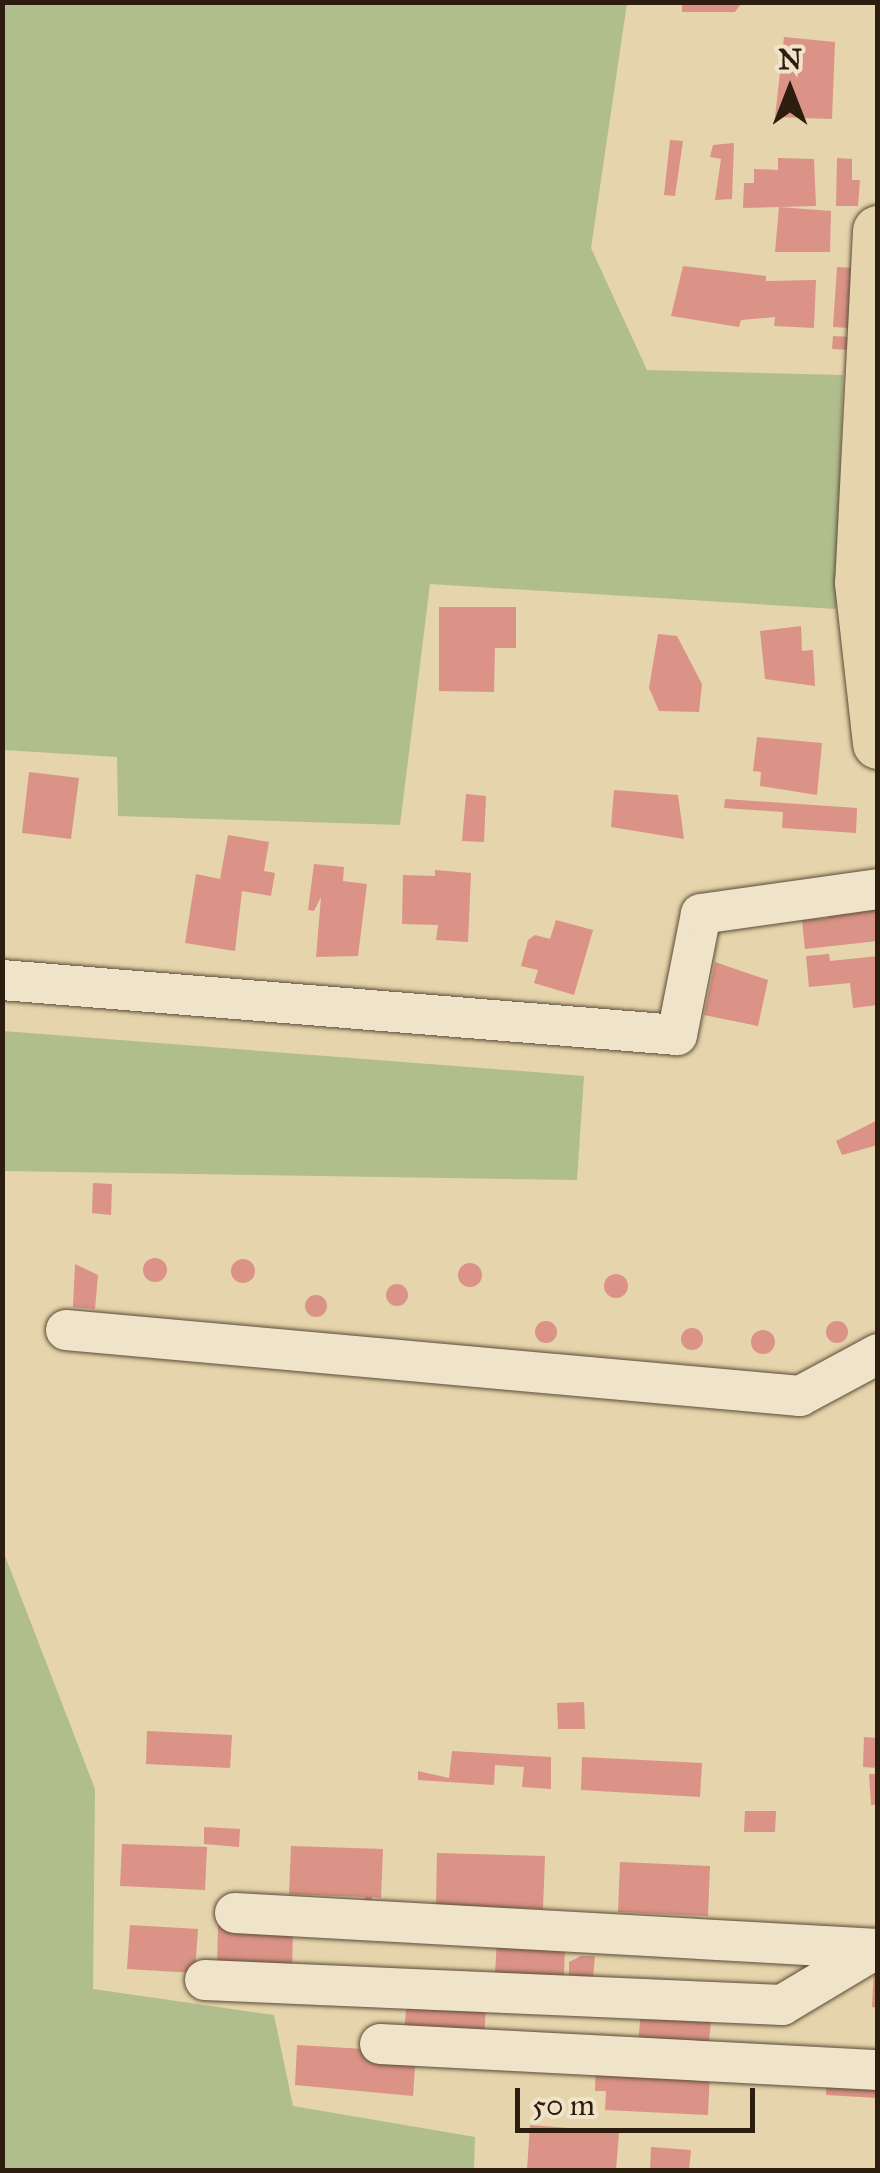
<!DOCTYPE html>
<style>
body{margin:0}
#map{position:relative;width:880px;height:2173px;overflow:hidden;background:#e6d4ac;font-family:"IM FELL Great Primer",serif}
div>[style]{position:absolute}
.green>*{inset:0;background:#b0be8d}
.building>*{inset:0;background:#da9386}
.round{border-radius:50%}
.roads{filter:drop-shadow(0 0 2px #5b4b36) drop-shadow(0 0 2px #5b4b36)}
.minor>*{height:40px;margin:-20px;padding:0 20px;transform-origin:20px;border-radius:20px;background:#efe3c9}
.major>*{height:50px;margin:-25px;padding:0 25px;transform-origin:25px;border-radius:25px;background:#e6d4ac}
span{translate:-50% -50%;white-space:nowrap;text-align:center;line-height:1.15;-webkit-text-stroke:10px #efe3c9;paint-order:stroke}
.frame{position:absolute;inset:0;border:5px solid #2d1d0e;pointer-events:none}
.north{position:absolute;left:740px;top:40px;width:100px;height:100px;-webkit-text-stroke:8px #efe3c9;paint-order:stroke;rotate:0deg;font-size:28px;font-weight:700;line-height:40px;text-align:center;color:#2d1d0e}
.north::after{content:'';display:block;margin:auto;width:35px;height:45px;background:#2d1d0e;clip-path:polygon(50% 0,100% 100%,50% 72%,0 100%)}
.scale{position:absolute;left:515px;top:2088px;width:240px;height:45px;box-sizing:border-box;border:5px solid #2d1d0e;border-top:0;padding-left:12px;font-size:30px;line-height:35px;white-space:nowrap;color:#2d1d0e;-webkit-text-stroke:8px #efe3c9;paint-order:stroke}
</style>
<div id="map">
<div class="green">
<div style="clip-path:polygon(2px 3px,627px 3px,591px 248px,647px 370px,843px 375px,836px 609px,430px 584px,400px 825px,118px 816px,117px 757px,3px 750px)"></div>
<div style="clip-path:polygon(3px 1031px,584px 1076px,577px 1180px,3px 1171px)"></div>
<div style="clip-path:polygon(2px 1548px,95px 1789px,93px 1989px,274px 2015px,293px 2106px,475px 2137px,474px 2170px,3px 2170px)"></div>
</div>
<div class="building">
<div style="clip-path:polygon(682px 2px,740px 2px,740px 5px,735px 12px,682px 12px)"></div>
<div style="clip-path:polygon(784px 37px,835px 42px,832px 119px,775px 117px)"></div>
<div style="clip-path:polygon(670px 140px,683px 141px,675px 196px,664px 195px)"></div>
<div style="clip-path:polygon(734px 143px,732px 199px,715px 200px,721px 159px,710px 157px,713px 145px)"></div>
<div style="clip-path:polygon(778px 158px,814px 159px,816px 206px,743px 208px,744px 183px,754px 183px,754px 169px,778px 170px)"></div>
<div style="clip-path:polygon(837px 158px,852px 159px,852px 180px,860px 180px,858px 206px,836px 206px)"></div>
<div style="clip-path:polygon(779px 207px,831px 211px,830px 252px,775px 252px)"></div>
<div style="clip-path:polygon(683px 266px,766px 276px,766px 281px,816px 280px,814px 328px,774px 326px,775px 317px,741px 320px,739px 327px,671px 316px)"></div>
<div style="clip-path:polygon(837px 267px,854px 268px,849px 328px,833px 327px)"></div>
<div style="clip-path:polygon(833px 336px,849px 337px,848px 350px,832px 349px)"></div>
<div style="clip-path:polygon(439px 607px,516px 607px,516px 648px,495px 648px,494px 692px,439px 691px)"></div>
<div style="clip-path:polygon(801px 626px,802px 651px,813px 650px,815px 686px,765px 679px,760px 631px)"></div>
<div style="clip-path:polygon(658px 634px,677px 636px,702px 684px,699px 712px,659px 711px,649px 688px)"></div>
<div style="clip-path:polygon(757px 737px,822px 743px,817px 795px,760px 786px,761px 772px,753px 771px)"></div>
<div style="clip-path:polygon(29px 772px,79px 778px,71px 839px,22px 833px)"></div>
<div style="clip-path:polygon(614px 790px,678px 795px,684px 839px,611px 827px)"></div>
<div style="clip-path:polygon(466px 794px,486px 796px,484px 842px,462px 841px)"></div>
<div style="clip-path:polygon(725px 799px,857px 808px,856px 833px,782px 828px,783px 812px,724px 808px)"></div>
<div style="clip-path:polygon(228px 835px,269px 842px,264px 871px,275px 873px,271px 896px,242px 891px,235px 951px,185px 943px,196px 874px,220px 879px)"></div>
<div style="clip-path:polygon(314px 864px,344px 867px,343px 881px,367px 884px,358px 956px,316px 957px,321px 897px,314px 911px,308px 910px)"></div>
<div style="clip-path:polygon(435px 870px,471px 873px,468px 942px,436px 940px,438px 925px,402px 924px,403px 875px,435px 876px)"></div>
<div style="clip-path:polygon(878px 904px,878px 941px,805px 949px,802px 920px,828px 918px,827px 909px)"></div>
<div style="clip-path:polygon(556px 920px,593px 930px,574px 995px,534px 983px,538px 970px,521px 966px,528px 940px,535px 935px,550px 939px)"></div>
<div style="clip-path:polygon(829px 954px,830px 961px,878px 956px,878px 1005px,853px 1008px,850px 983px,809px 987px,806px 956px)"></div>
<div style="clip-path:polygon(715px 962px,768px 980px,758px 1026px,704px 1015px)"></div>
<div style="clip-path:polygon(878px 1120px,878px 1145px,842px 1155px,836px 1141px)"></div>
<div style="clip-path:polygon(93px 1183px,112px 1184px,111px 1215px,92px 1213px)"></div>
<div class="round" style="left:143px;top:1258px;width:24px;height:24px"></div>
<div class="round" style="left:231px;top:1259px;width:24px;height:24px"></div>
<div class="round" style="left:458px;top:1263px;width:24px;height:24px"></div>
<div style="clip-path:polygon(75px 1264px,98px 1275px,95px 1309px,73px 1307px)"></div>
<div class="round" style="left:604px;top:1274px;width:24px;height:24px"></div>
<div class="round" style="left:386px;top:1284px;width:22px;height:22px"></div>
<div class="round" style="left:305px;top:1295px;width:22px;height:22px"></div>
<div class="round" style="left:535px;top:1321px;width:22px;height:22px"></div>
<div class="round" style="left:826px;top:1321px;width:22px;height:22px"></div>
<div class="round" style="left:681px;top:1328px;width:22px;height:22px"></div>
<div class="round" style="left:751px;top:1330px;width:24px;height:24px"></div>
<div style="clip-path:polygon(584px 1702px,585px 1729px,558px 1729px,557px 1703px)"></div>
<div style="clip-path:polygon(147px 1731px,232px 1735px,230px 1768px,146px 1764px)"></div>
<div style="clip-path:polygon(864px 1737px,878px 1738px,878px 1768px,863px 1767px)"></div>
<div style="clip-path:polygon(452px 1751px,551px 1757px,551px 1789px,522px 1787px,524px 1767px,495px 1765px,494px 1785px,418px 1780px,418px 1771px,449px 1778px)"></div>
<div style="clip-path:polygon(582px 1757px,702px 1763px,700px 1797px,581px 1790px)"></div>
<div style="clip-path:polygon(869px 1774px,878px 1774px,878px 1805px,871px 1805px)"></div>
<div style="clip-path:polygon(745px 1811px,776px 1811px,775px 1832px,744px 1832px)"></div>
<div style="clip-path:polygon(204px 1827px,240px 1829px,239px 1847px,204px 1844px)"></div>
<div style="clip-path:polygon(122px 1844px,207px 1847px,205px 1890px,120px 1886px)"></div>
<div style="clip-path:polygon(291px 1846px,383px 1849px,381px 1898px,372px 1897px,372px 1910px,365px 1910px,365px 1897px,289px 1894px)"></div>
<div style="clip-path:polygon(437px 1853px,545px 1856px,543px 1909px,436px 1906px)"></div>
<div style="clip-path:polygon(620px 1862px,710px 1866px,708px 1916px,618px 1912px)"></div>
<div style="clip-path:polygon(130px 1925px,198px 1929px,195px 1973px,127px 1969px)"></div>
<div style="clip-path:polygon(218px 1925px,293px 1928px,292px 1971px,217px 1968px)"></div>
<div style="clip-path:polygon(497px 1940px,565px 1943px,564px 1976px,495px 1973px)"></div>
<div style="clip-path:polygon(581px 1956px,595px 1956px,593px 1977px,569px 1975px,569px 1962px)"></div>
<div style="clip-path:polygon(874px 1968px,878px 1968px,878px 2008px,872px 2007px)"></div>
<div style="clip-path:polygon(407px 1999px,486px 2004px,484px 2039px,404px 2034px)"></div>
<div style="clip-path:polygon(641px 2008px,711px 2022px,708px 2051px,638px 2046px)"></div>
<div style="clip-path:polygon(297px 2045px,416px 2052px,413px 2096px,295px 2085px)"></div>
<div style="clip-path:polygon(596px 2065px,710px 2071px,708px 2115px,605px 2110px,606px 2091px,595px 2091px)"></div>
<div style="clip-path:polygon(827px 2072px,878px 2076px,878px 2098px,826px 2095px)"></div>
<div style="clip-path:polygon(530px 2125px,619px 2132px,616px 2170px,527px 2170px)"></div>
<div style="clip-path:polygon(651px 2147px,691px 2150px,689px 2170px,650px 2170px)"></div>
</div>
<div class="roads">
<div class="minor">
<div style="left:2px;top:980px;width:677px;rotate:4.66deg"></div>
<div style="left:677px;top:1035px;width:123px;rotate:-78.8deg"></div>
<div style="left:701px;top:914px;width:179px;rotate:-8deg"></div>
<div style="left:66px;top:1330px;width:737px;rotate:5.14deg"></div>
<div style="left:800px;top:1396px;width:89px;rotate:-28.3deg"></div>
<div style="left:235px;top:1913px;width:644px;rotate:3.2deg"></div>
<div style="left:205px;top:1980px;width:578px;rotate:2.48deg"></div>
<div style="left:782px;top:2005px;width:109px;rotate:-30.8deg"></div>
<div style="left:380px;top:2044px;width:499px;rotate:3deg"></div>
</div>
<div class="major">
<div style="left:878px;top:231px;width:352px;rotate:92.9deg"></div>
<div style="left:860px;top:583px;width:162px;rotate:83.6deg"></div>
</div>
</div>
<div class="frame"></div>
<div class="north">N</div>
<div class="scale">50 m</div>
</div>
